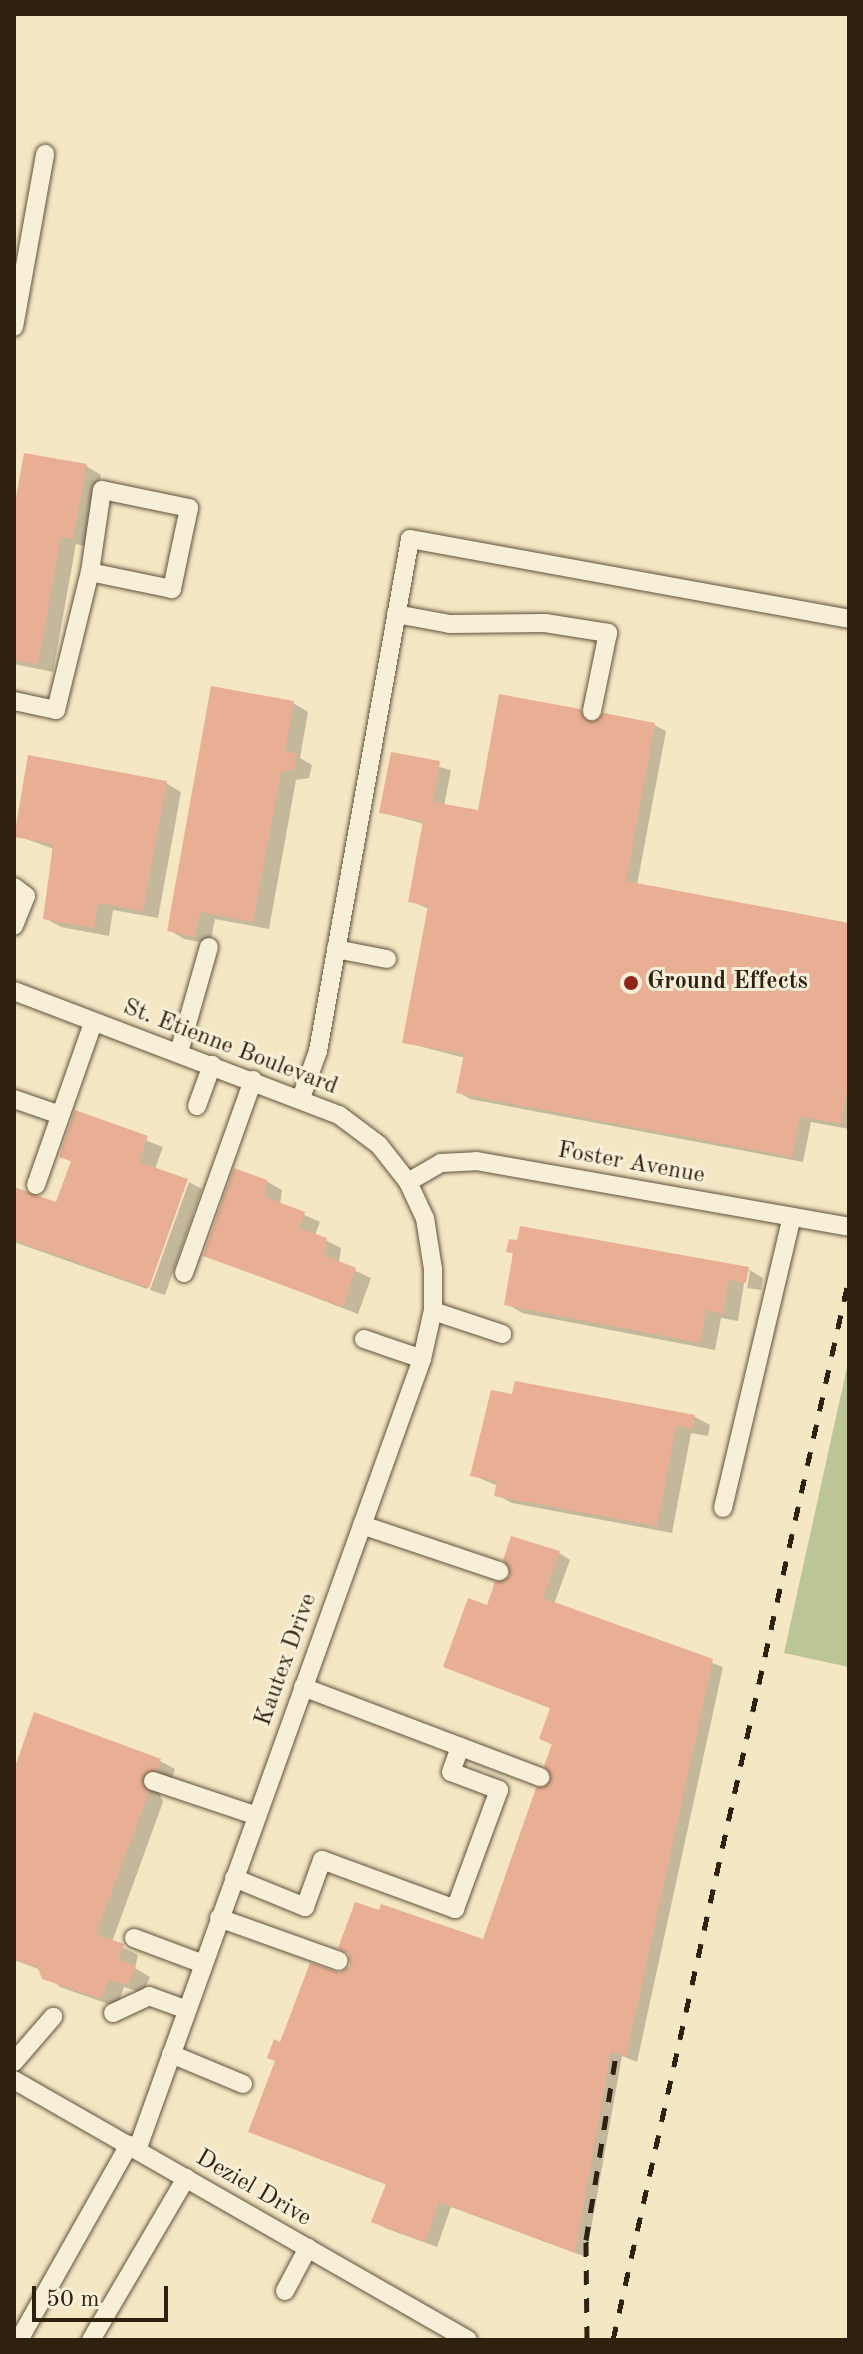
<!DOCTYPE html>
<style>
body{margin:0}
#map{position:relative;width:863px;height:2354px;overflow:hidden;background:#f5e7c4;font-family:"Old Standard TT",serif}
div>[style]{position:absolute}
.green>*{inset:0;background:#bbc595}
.shadow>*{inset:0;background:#0003}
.building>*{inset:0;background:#e9af94}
.roads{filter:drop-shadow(0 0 2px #60523d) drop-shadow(0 0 2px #60523d)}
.minor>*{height:18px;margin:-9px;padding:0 9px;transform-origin:9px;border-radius:9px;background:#f8efd9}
.rail>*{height:5px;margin-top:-2.5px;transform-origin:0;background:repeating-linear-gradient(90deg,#2f2110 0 14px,transparent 0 28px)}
.dots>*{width:22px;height:22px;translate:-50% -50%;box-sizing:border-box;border:4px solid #f8efd9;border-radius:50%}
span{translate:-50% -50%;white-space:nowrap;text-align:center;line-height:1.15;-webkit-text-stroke:6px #f8efd9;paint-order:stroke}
.poi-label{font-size:24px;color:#2f2110;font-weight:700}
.left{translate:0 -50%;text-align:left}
.street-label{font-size:24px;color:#2f2110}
.frame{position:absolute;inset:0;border:16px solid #2f2110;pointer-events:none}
.scale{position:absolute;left:32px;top:2286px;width:136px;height:36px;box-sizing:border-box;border:4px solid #2f2110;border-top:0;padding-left:10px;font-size:24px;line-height:28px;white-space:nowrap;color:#2f2110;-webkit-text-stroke:6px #f8efd9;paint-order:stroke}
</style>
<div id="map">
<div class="green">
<div style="clip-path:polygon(849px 1358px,849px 1667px,784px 1653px)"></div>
</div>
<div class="shadow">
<div style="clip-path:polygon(86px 466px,101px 475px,88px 547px,76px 544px,53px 672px,14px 664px,14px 520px)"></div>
<div style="clip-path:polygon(293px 703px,308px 712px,300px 758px,312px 765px,309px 778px,296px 780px,269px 929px,215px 919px,210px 944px,184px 939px,169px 930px)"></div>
<div style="clip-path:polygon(580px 711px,595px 722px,654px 725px,666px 731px,637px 885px,849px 925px,849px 1129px,811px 1122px,803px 1162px,470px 1099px,458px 1092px,465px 1058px,404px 1042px,429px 909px,410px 901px,424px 824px,381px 812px,392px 755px,451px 770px,444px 806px,479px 812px)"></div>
<div style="clip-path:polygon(166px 783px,181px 792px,158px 918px,113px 910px,109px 936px,61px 927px,45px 918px,54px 849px,15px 835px)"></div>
<div style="clip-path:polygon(76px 1113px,163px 1147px,155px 1169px,186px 1180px,147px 1289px,14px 1242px,14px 1189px,58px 1205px,73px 1162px,61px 1156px)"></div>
<div style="clip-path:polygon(266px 1181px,282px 1190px,280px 1204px,320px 1222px,315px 1235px,341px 1248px,339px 1263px,371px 1278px,358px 1314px,205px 1255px)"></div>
<div style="clip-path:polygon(189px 1182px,202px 1189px,165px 1295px,150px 1290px)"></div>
<div style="clip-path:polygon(522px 1228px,748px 1269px,763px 1278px,761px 1290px,747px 1288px,750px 1271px,746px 1271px,738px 1321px,721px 1318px,715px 1350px,522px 1313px,507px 1304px,515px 1254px,509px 1251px,519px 1242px)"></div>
<div style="clip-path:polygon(695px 1417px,710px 1425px,708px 1436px,691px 1433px,672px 1533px,512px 1503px,497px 1495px,498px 1486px,472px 1475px)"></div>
<div style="clip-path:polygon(559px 1553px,570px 1560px,554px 1604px,723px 1667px,637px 2062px,622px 2056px,586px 2257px,451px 2207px,437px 2247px,385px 2228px,374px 2221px,387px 2185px,250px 2132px,282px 2045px,341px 1975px,484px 1942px,554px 1781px,553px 1745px,541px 1739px,552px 1709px,445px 1666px,488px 1608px)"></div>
<div style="clip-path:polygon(160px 1761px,175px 1769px,172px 1778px,156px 1785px,163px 1802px,112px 1942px,138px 1955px,135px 1968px,150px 1977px,143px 1993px,124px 1987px,117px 2007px,60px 1987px,41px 1970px,14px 1960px,14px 1776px)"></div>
</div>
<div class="building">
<div style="clip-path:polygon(24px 453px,87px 464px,73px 539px,61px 537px,38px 664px,14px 660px,14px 508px)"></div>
<div style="clip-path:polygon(211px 686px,294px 701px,285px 751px,297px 754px,294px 770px,281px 772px,253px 922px,200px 912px,195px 937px,167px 931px)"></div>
<div style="clip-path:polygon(499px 694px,580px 709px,590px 723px,604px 713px,655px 723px,626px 881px,849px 923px,849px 1080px,841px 1124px,800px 1116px,792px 1157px,456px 1093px,464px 1054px,402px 1043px,428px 906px,408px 902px,423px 821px,379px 813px,391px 752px,440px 761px,433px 802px,478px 810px)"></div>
<div style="clip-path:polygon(28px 755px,167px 781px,143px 911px,98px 903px,94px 928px,43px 919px,53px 844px,14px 837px)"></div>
<div style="clip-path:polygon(75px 1110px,148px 1136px,139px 1162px,188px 1179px,149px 1288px,14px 1240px,14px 1187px,56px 1202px,71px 1161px,59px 1157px)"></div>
<div style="clip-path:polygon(234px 1168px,267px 1180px,265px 1197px,305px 1212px,299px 1228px,327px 1238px,324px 1255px,356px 1268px,343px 1307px,203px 1256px)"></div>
<div style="clip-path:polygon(520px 1226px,749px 1267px,746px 1283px,729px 1280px,723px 1314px,706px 1310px,700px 1343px,504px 1305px,513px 1253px,506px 1252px,509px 1239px,517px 1240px)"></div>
<div style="clip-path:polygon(515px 1381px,695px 1415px,693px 1429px,676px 1426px,657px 1526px,494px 1496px,497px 1481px,470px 1476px,491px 1390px,512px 1394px)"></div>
<div style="clip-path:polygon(511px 1536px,560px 1551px,543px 1598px,713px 1659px,626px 2057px,611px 2051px,575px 2253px,439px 2202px,425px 2242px,371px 2222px,386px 2184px,248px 2132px,275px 2061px,267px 2058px,274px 2039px,280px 2042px,310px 1963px,340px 1973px,350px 1966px,349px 1954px,338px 1948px,355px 1902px,379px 1910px,381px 1904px,483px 1939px,536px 1788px,551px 1780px,544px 1766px,552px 1744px,539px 1739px,550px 1708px,443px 1667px,468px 1598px,487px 1605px,495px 1582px,510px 1576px,503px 1560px)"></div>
<div style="clip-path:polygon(34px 1712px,161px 1759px,157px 1770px,142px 1776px,149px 1792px,96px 1934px,124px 1944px,119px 1960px,136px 1966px,128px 1985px,109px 1980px,101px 1999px,42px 1979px,38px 1968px,14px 1959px,14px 1770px)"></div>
</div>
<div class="roads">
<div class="minor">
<div style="left:14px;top:327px;width:176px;rotate:-79.8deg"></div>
<div style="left:396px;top:614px;width:55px;rotate:10.5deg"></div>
<div style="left:450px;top:624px;width:95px;rotate:-0.6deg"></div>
<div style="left:545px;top:623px;width:64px;rotate:9deg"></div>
<div style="left:608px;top:633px;width:80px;rotate:101.6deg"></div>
<div style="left:14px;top:701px;width:43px;rotate:12.1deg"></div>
<div style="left:56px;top:710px;width:142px;rotate:-76.2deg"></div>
<div style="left:90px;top:572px;width:83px;rotate:-81.7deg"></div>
<div style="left:102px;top:490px;width:89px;rotate:11.7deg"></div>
<div style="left:189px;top:508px;width:83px;rotate:101.9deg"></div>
<div style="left:172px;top:589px;width:84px;rotate:-168.3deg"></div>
<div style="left:14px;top:887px;width:15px;rotate:37deg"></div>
<div style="left:26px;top:896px;width:32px;rotate:112deg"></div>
<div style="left:336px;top:949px;width:52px;rotate:11.1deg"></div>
<div style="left:14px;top:991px;width:348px;rotate:20.9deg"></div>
<div style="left:339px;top:1115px;width:50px;rotate:36.9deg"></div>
<div style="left:379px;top:1145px;width:47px;rotate:51.9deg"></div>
<div style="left:408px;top:1182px;width:40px;rotate:65deg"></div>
<div style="left:425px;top:1218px;width:52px;rotate:81.1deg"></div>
<div style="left:433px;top:1269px;width:41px;rotate:90deg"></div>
<div style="left:433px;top:1310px;width:50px;rotate:102.7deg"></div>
<div style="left:422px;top:1359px;width:841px;rotate:109.81deg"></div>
<div style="left:179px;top:1052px;width:109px;rotate:-74.1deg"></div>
<div style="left:301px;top:1098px;width:50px;rotate:-70.1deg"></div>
<div style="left:318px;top:1051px;width:520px;rotate:-79.81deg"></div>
<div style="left:410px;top:539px;width:446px;rotate:10.3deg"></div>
<div style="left:14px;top:1099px;width:49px;rotate:19.2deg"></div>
<div style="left:197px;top:1106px;width:44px;rotate:-69.9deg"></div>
<div style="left:408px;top:1182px;width:38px;rotate:-30deg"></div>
<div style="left:441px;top:1163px;width:35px;rotate:-3deg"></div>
<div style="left:476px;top:1161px;width:379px;rotate:10deg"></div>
<div style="left:36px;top:1185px;width:172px;rotate:-70.6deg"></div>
<div style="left:184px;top:1273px;width:205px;rotate:-70.3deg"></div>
<div style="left:433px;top:1311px;width:73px;rotate:18.4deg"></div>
<div style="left:364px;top:1339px;width:61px;rotate:19deg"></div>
<div style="left:723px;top:1508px;width:299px;rotate:-76.7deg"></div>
<div style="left:362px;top:1525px;width:145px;rotate:18.6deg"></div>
<div style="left:303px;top:1687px;width:254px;rotate:20.8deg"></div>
<div style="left:153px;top:1781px;width:110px;rotate:18.6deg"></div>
<div style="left:234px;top:1878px;width:77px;rotate:22.2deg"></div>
<div style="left:305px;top:1907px;width:50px;rotate:-70.1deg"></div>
<div style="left:322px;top:1860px;width:142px;rotate:20.2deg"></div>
<div style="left:455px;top:1909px;width:127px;rotate:-69.7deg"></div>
<div style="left:499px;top:1790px;width:51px;rotate:-159.4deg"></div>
<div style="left:451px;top:1772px;width:27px;rotate:-70deg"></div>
<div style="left:219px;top:1918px;width:127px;rotate:19.7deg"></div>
<div style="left:134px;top:1938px;width:74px;rotate:20.6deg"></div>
<div style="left:113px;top:2013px;width:40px;rotate:-25deg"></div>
<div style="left:149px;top:1996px;width:40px;rotate:20.2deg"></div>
<div style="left:171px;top:2054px;width:78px;rotate:22.6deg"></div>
<div style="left:14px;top:2062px;width:60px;rotate:-49.1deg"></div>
<div style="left:14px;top:2080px;width:523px;rotate:29.8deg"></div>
<div style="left:285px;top:2291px;width:49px;rotate:-61.9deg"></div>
<div style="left:19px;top:2340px;width:224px;rotate:-60.6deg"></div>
<div style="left:91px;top:2340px;width:188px;rotate:-59.6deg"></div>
</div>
</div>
<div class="rail">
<div style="left:587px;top:2340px;width:100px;rotate:-90.6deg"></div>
<div style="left:586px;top:2240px;width:188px;rotate:-80.8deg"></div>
<div style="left:613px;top:2340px;width:1088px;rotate:-77.47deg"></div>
</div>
<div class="dots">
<div style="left:631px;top:983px;background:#8f2418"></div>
</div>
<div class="poi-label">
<span class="left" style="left:647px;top:983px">Ground Effects</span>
</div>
<div class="street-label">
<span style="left:230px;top:1048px;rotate:21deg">St. Etienne Boulevard</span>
<span style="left:631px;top:1164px;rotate:10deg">Foster Avenue</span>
<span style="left:287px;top:1660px;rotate:-70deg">Kautex Drive</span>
<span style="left:253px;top:2189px;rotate:30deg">Deziel Drive</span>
</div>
<div class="frame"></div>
<div class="scale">50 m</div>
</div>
